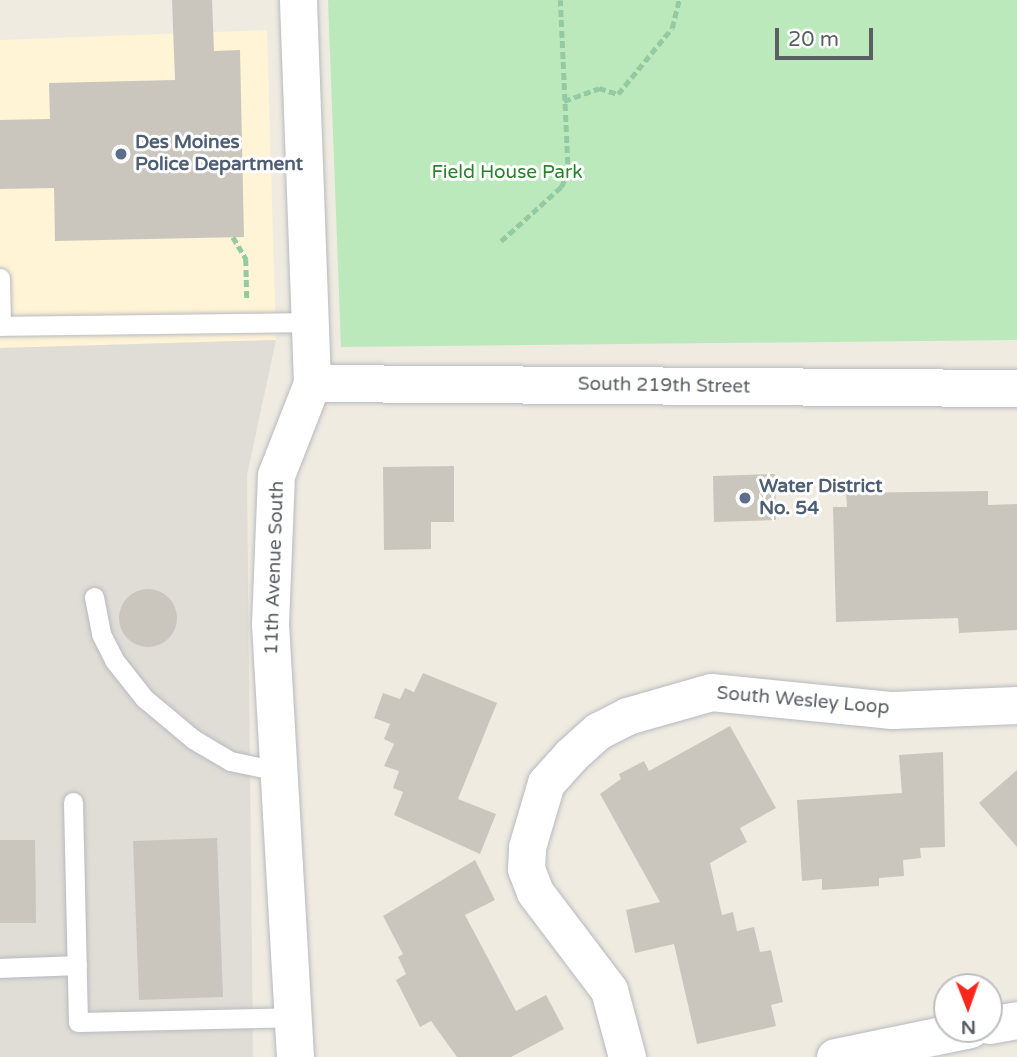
<!DOCTYPE html>
<style>
body{margin:0}
#map{position:relative;width:1017px;height:1057px;overflow:hidden;background:#efebe1;font-family:"Varela Round",sans-serif}
div>[style]{position:absolute}
.commercial>*{inset:0;background:#fff4d6}
.industrial>*{inset:0;background:#dfddd6}
.green>*{inset:0;background:#bce9bb}
.building>*{inset:0;background:#cac6be}
.round{border-radius:50%}
.path>*{height:4.5px;margin-top:-2.25px;transform-origin:0;background:repeating-linear-gradient(90deg,#94caa2 0 7px,transparent 0 10.5px)}
.roads{filter:drop-shadow(0 0 2px #b7babf) drop-shadow(0 0 2px #b7babf)}
.service>*{height:19px;margin:-9.5px;padding:0 9.5px;transform-origin:9.5px;border-radius:9.5px;background:#fff}
.minor>*{height:37px;margin:-18.5px;padding:0 18.5px;transform-origin:18.5px;border-radius:18.5px;background:#fff}
.dots>*{width:19px;height:19px;translate:-50% -50%;box-sizing:border-box;border:4px solid #fff;border-radius:50%}
span{translate:-50% -50%;white-space:nowrap;text-align:center;line-height:1.15;-webkit-text-stroke:6px #fff;paint-order:stroke}
.service-label{font-size:19px;color:#4e5e75;font-weight:700}
.left{translate:0 -50%;text-align:left}
.park-label{font-size:19px;color:#2b822d}
.street-label{font-size:19px;color:#5a5f64}
.north{position:absolute;left:933px;top:973px;width:70px;height:70px;box-sizing:border-box;background:#fff;border:2px solid #bdbfc1;border-radius:50%;rotate:179deg;font-size:19px;font-weight:700;line-height:28px;text-align:center;color:#5a5f64}
.north::after{content:'';display:block;margin:auto;width:24px;height:32px;background:#fa281c;clip-path:polygon(50% 0,100% 100%,50% 72%,0 100%)}
.scale{position:absolute;left:775px;top:28px;width:98px;height:32px;box-sizing:border-box;border:4px solid #5a5f64;border-top:0;padding-left:9px;font-size:21px;line-height:24px;white-space:nowrap;color:#5a5f64;-webkit-text-stroke:5px #fff;paint-order:stroke}
</style>
<div id="map">
<div class="commercial">
<div style="clip-path:polygon(267px 30px,276px 340px,0 348px,0 40px)"></div>
</div>
<div class="industrial">
<div style="clip-path:polygon(276px 340px,247px 475px,253px 1057px,0 1057px,0 348px)"></div>
</div>
<div class="green">
<div style="clip-path:polygon(328px 0,1017px 0,1017px 340px,341px 347px)"></div>
</div>
<div class="building">
<div style="clip-path:polygon(172px 0,212px 0,214px 51px,240px 50px,244px 237px,55px 241px,54px 188px,0 189px,0 120px,50px 119px,49px 83px,175px 80px)"></div>
<div style="clip-path:polygon(454px 466px,454px 522px,431px 522px,431px 549px,384px 550px,383px 467px)"></div>
<div style="clip-path:polygon(775px 474px,776px 520px,714px 522px,713px 476px)"></div>
<div style="clip-path:polygon(988px 491px,988px 505px,1017px 504px,1017px 630px,959px 633px,958px 618px,836px 622px,833px 507px,847px 507px,846px 493px)"></div>
<div class="round" style="left:119px;top:589px;width:58px;height:58px"></div>
<div style="clip-path:polygon(423px 673px,497px 703px,458px 799px,496px 814px,480px 854px,394px 815px,403px 792px,393px 788px,399px 771px,384px 766px,394px 744px,384px 739px,390px 724px,374px 718px,383px 693px,400px 699px,405px 688px,414px 692px)"></div>
<div style="clip-path:polygon(730px 726px,776px 808px,740px 828px,747px 842px,710px 863px,722px 915px,733px 912px,737px 931px,754px 927px,760px 952px,771px 950px,783px 1002px,771px 1005px,776px 1026px,697px 1044px,674px 944px,635px 953px,626px 910px,660px 902px,600px 794px,621px 779px,619px 774px,644px 761px,649px 771px)"></div>
<div style="clip-path:polygon(943px 752px,945px 847px,920px 848px,921px 858px,903px 860px,904px 876px,879px 878px,879px 886px,822px 890px,822px 879px,802px 881px,797px 800px,902px 793px,899px 755px)"></div>
<div style="clip-path:polygon(1017px 770px,1017px 847px,979px 803px)"></div>
<div style="clip-path:polygon(217px 838px,223px 997px,139px 1000px,133px 841px)"></div>
<div style="clip-path:polygon(0 840px,35px 840px,36px 923px,0 923px)"></div>
<div style="clip-path:polygon(475px 860px,495px 900px,465px 915px,516px 1011px,546px 995px,564px 1029px,511px 1057px,457px 1057px,431px 1021px,420px 1027px,396px 980px,406px 974px,398px 957px,403px 954px,383px 916px)"></div>
</div>
<div class="path">
<div style="left:564px;top:101px;width:37px;rotate:-20deg"></div>
<div style="left:599px;top:88px;width:20px;rotate:18deg"></div>
<div style="left:618px;top:94px;width:85px;rotate:-50.7deg"></div>
<div style="left:672px;top:28px;width:29px;rotate:-76deg"></div>
<div style="left:233px;top:237px;width:26px;rotate:59deg"></div>
<div style="left:246px;top:259px;width:40px;rotate:88.6deg"></div>
<div style="left:501px;top:241px;width:81px;rotate:-42deg"></div>
<div style="left:561px;top:187px;width:15px;rotate:-62deg"></div>
<div style="left:568px;top:174px;width:174px;rotate:-92.6deg"></div>
</div>
<div class="roads">
<div class="service">
<div style="left:0;top:278px;width:48px;rotate:88.8deg"></div>
<div style="left:0;top:326px;width:309px;rotate:-0.7deg"></div>
<div style="left:94px;top:597px;width:38px;rotate:79deg"></div>
<div style="left:101px;top:634px;width:29px;rotate:63deg"></div>
<div style="left:114px;top:660px;width:48px;rotate:51.7deg"></div>
<div style="left:144px;top:698px;width:64px;rotate:39.9deg"></div>
<div style="left:193px;top:739px;width:43px;rotate:30.7deg"></div>
<div style="left:230px;top:761px;width:49px;rotate:11.8deg"></div>
<div style="left:73px;top:802px;width:220px;rotate:88.7deg"></div>
<div style="left:78px;top:1022px;width:215px;rotate:-1.3deg"></div>
<div style="left:0;top:968px;width:77px;rotate:-2.2deg"></div>
</div>
<div class="minor">
<div style="left:312px;top:383px;width:705px;rotate:0.41deg"></div>
<div style="left:989px;top:1025px;width:28px;rotate:-10deg"></div>
<div style="left:295px;top:1057px;width:434px;rotate:-93.3deg"></div>
<div style="left:270px;top:624px;width:149px;rotate:-87.7deg"></div>
<div style="left:276px;top:475px;width:99px;rotate:-68.6deg"></div>
<div style="left:312px;top:383px;width:383px;rotate:-92.1deg"></div>
<div style="left:627px;top:1057px;width:69px;rotate:-105deg"></div>
<div style="left:609px;top:990px;width:123px;rotate:-127.1deg"></div>
<div style="left:535px;top:892px;width:25px;rotate:-111deg"></div>
<div style="left:526px;top:869px;width:22px;rotate:-87deg"></div>
<div style="left:527px;top:847px;width:67px;rotate:-73.5deg"></div>
<div style="left:546px;top:783px;width:36px;rotate:-48deg"></div>
<div style="left:570px;top:756px;width:38px;rotate:-42deg"></div>
<div style="left:598px;top:731px;width:33px;rotate:-27deg"></div>
<div style="left:627px;top:716px;width:87px;rotate:-15.9deg"></div>
<div style="left:711px;top:692px;width:182px;rotate:5.7deg"></div>
<div style="left:892px;top:710px;width:125px;rotate:-2.3deg"></div>
<div style="left:835px;top:1057px;width:138px;rotate:-11.7deg"></div>
</div>
</div>
<div class="dots">
<div style="left:121px;top:154px;background:#5c6f8a"></div>
<div style="left:745px;top:498px;background:#5c6f8a"></div>
</div>
<div class="service-label">
<span class="left" style="left:135px;top:154px">Des Moines<br>Police Department</span>
<span class="left" style="left:759px;top:498px">Water District<br>No. 54</span>
</div>
<div class="park-label">
<span style="left:507px;top:173px">Field House Park</span>
</div>
<div class="street-label">
<span style="left:664px;top:386px;rotate:1deg">South 219th Street</span>
<span style="left:275px;top:568px;rotate:-88deg">11th Avenue South</span>
<span style="left:803px;top:701px;rotate:5deg">South Wesley Loop</span>
</div>
<div class="north">N</div>
<div class="scale">20 m</div>
</div>
